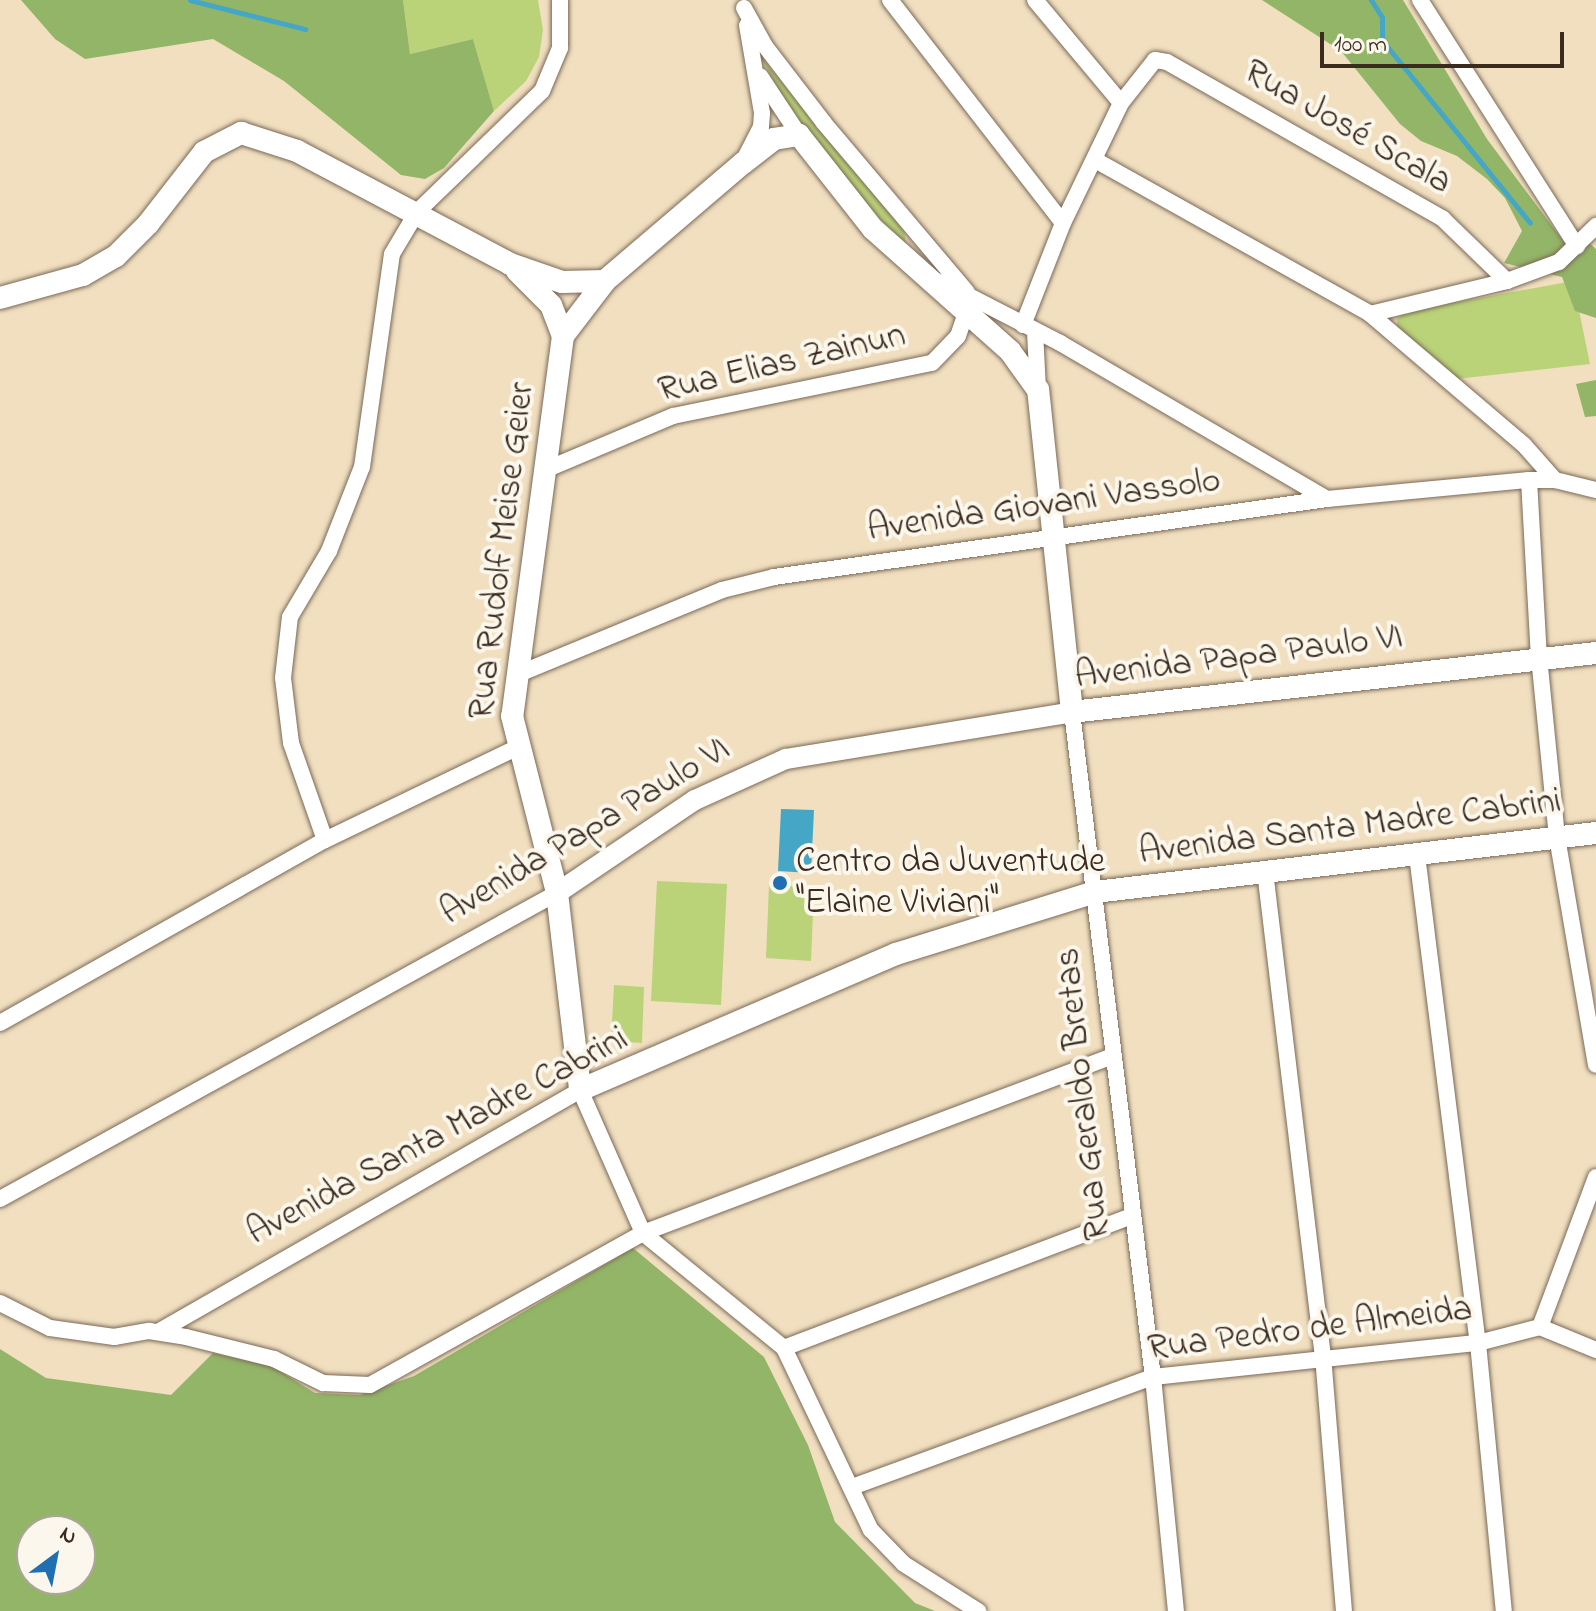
<!DOCTYPE html>
<meta charset="utf-8">
<style>
body{margin:0}
#map{position:relative;width:1596px;height:1611px;overflow:hidden;background:#f1dfc0;font-family:"Indie Flower",sans-serif}
div>[style]{position:absolute}
.green>*{inset:0;background:#bad378}
.forest>*{inset:0;background:#93b568}
.water>*{inset:0;background:#46a6c5}
.stream>*{height:5px;margin:-2.5px;padding:0 2.5px;transform-origin:2.5px;border-radius:2.5px;background:#46a6c5}
.roads{filter:drop-shadow(0 0 2px #7b6957) drop-shadow(0 0 2px #7b6957)}
.minor>*{height:16px;margin:-8px;padding:0 8px;transform-origin:8px;border-radius:8px;background:#fff}
.tertiary>*{height:20px;margin:-10px;padding:0 10px;transform-origin:10px;border-radius:10px;background:#fff}
.secondary>*{height:22px;margin:-11px;padding:0 11px;transform-origin:11px;border-radius:11px;background:#fff}
.dots>*{width:22px;height:22px;translate:-50% -50%;box-sizing:border-box;border:4px solid #fbf7ec;border-radius:50%}
span{translate:-50% -50%;white-space:nowrap;text-align:center;line-height:1.15;-webkit-text-stroke:8px #fbf7ec;paint-order:stroke}
.street-label{font-size:36px;color:#3b2a1e}
.poi-label{font-size:36px;color:#3b2a1e}
.left{translate:0 -50%;text-align:left}
.north{position:absolute;left:16px;top:1515px;width:80px;height:80px;box-sizing:border-box;background:#fbf7ec;border:2px solid #aea59a;border-radius:50%;rotate:32deg;font-size:22px;font-weight:700;line-height:32px;text-align:center;color:#3b2a1e}
.north::after{content:'';display:block;margin:auto;width:28px;height:36px;background:#1f6fb2;clip-path:polygon(50% 0,100% 100%,50% 72%,0 100%)}
.scale{position:absolute;left:1320px;top:32px;width:244px;height:36px;box-sizing:border-box;border:4px solid #3b2a1e;border-top:0;padding-left:10px;font-size:24px;line-height:28px;white-space:nowrap;color:#3b2a1e;-webkit-text-stroke:6px #fbf7ec;paint-order:stroke}
</style>
<div id="map">
<div class="green">
<div style="clip-path:polygon(403px 0,538px 0,543px 30px,539px 57px,526px 81px,494px 111px,473px 39px,410px 54px)"></div>
<div style="clip-path:polygon(759px 54px,904px 230px,906px 243px,885px 233px,793px 117px)"></div>
<div style="clip-path:polygon(1573px 281px,1590px 364px,1456px 379px,1397px 328px,1397px 318px,1409px 311px)"></div>
<div style="clip-path:polygon(657px 881px,727px 884px,721px 1005px,651px 1001px)"></div>
<div style="clip-path:polygon(769px 885px,814px 887px,811px 961px,766px 958px)"></div>
<div style="clip-path:polygon(614px 985px,644px 987px,642px 1043px,611px 1041px)"></div>
</div>
<div class="forest">
<div style="clip-path:polygon(21px 0,403px 0,410px 54px,473px 39px,494px 111px,444px 168px,425px 179px,401px 175px,284px 81px,213px 39px,85px 59px,55px 39px)"></div>
<div style="clip-path:polygon(1262px 0,1403px 0,1487px 139px,1567px 246px,1587px 241px,1596px 249px,1596px 318px,1575px 311px,1562px 277px,1504px 263px,1522px 231px,1505px 198px,1487px 179px,1457px 156px,1421px 141px,1400px 124px,1341px 51px)"></div>
<div style="clip-path:polygon(1596px 380px,1596px 416px,1585px 417px,1576px 384px)"></div>
<div style="clip-path:polygon(evenodd,633px 1248px,764px 1357px,808px 1445px,835px 1522px,915px 1603px,935px 1611px,0 1611px,0 1349px,46px 1378px,171px 1395px,213px 1353px,273px 1367px,315px 1393px,360px 1395px,414px 1376px,633px 1248px,32px 1531px,80px 1531px,80px 1579px,32px 1579px,32px 1531px)"></div>
</div>
<div class="water">
<div style="clip-path:polygon(781px 809px,814px 810px,811px 873px,778px 871px)"></div>
</div>
<div class="stream">
<div style="left:190px;top:0;width:119px;rotate:14.2deg"></div>
<div style="left:1371px;top:0;width:20px;rotate:57deg"></div>
<div style="left:1382px;top:17px;width:23px;rotate:90deg"></div>
<div style="left:1382px;top:40px;width:235px;rotate:51deg"></div>
</div>
<div class="roads">
<div class="minor">
<div style="left:890px;top:0;width:282px;rotate:52.2deg"></div>
<div style="left:1035px;top:0;width:134px;rotate:50.1deg"></div>
<div style="left:1420px;top:0;width:292px;rotate:57.5deg"></div>
<div style="left:744px;top:8px;width:43px;rotate:61.1deg"></div>
<div style="left:765px;top:46px;width:97px;rotate:52.5deg"></div>
<div style="left:824px;top:123px;width:221px;rotate:49.8deg"></div>
<div style="left:760px;top:76px;width:71px;rotate:56.5deg"></div>
<div style="left:744px;top:160px;width:37px;rotate:-63deg"></div>
<div style="left:761px;top:127px;width:14px;rotate:-86deg"></div>
<div style="left:762px;top:113px;width:89px;rotate:-99.7deg"></div>
<div style="left:1095px;top:160px;width:315px;rotate:29.2deg"></div>
<div style="left:1370px;top:314px;width:202px;rotate:40.4deg"></div>
<div style="left:1524px;top:445px;width:47px;rotate:48.5deg"></div>
<div style="left:942px;top:282px;width:133px;rotate:27.3deg"></div>
<div style="left:1060px;top:343px;width:309px;rotate:30.3deg"></div>
<div style="left:1370px;top:314px;width:141px;rotate:-13.5deg"></div>
<div style="left:1507px;top:281px;width:55px;rotate:-20.1deg"></div>
<div style="left:1559px;top:262px;width:52px;rotate:-44.2deg"></div>
<div style="left:1023px;top:325px;width:110px;rotate:-68.6deg"></div>
<div style="left:1063px;top:223px;width:133px;rotate:-64.2deg"></div>
<div style="left:1121px;top:103px;width:55px;rotate:-51.7deg"></div>
<div style="left:1155px;top:60px;width:12px;rotate:9deg"></div>
<div style="left:1167px;top:62px;width:318px;rotate:29.6deg"></div>
<div style="left:1443px;top:219px;width:89px;rotate:44.1deg"></div>
<div style="left:1035px;top:331px;width:59px;rotate:87.1deg"></div>
<div style="left:545px;top:470px;width:139px;rotate:-22.9deg"></div>
<div style="left:673px;top:416px;width:264px;rotate:-11.6deg"></div>
<div style="left:932px;top:363px;width:37px;rotate:-46deg"></div>
<div style="left:958px;top:336px;width:24px;rotate:-71deg"></div>
<div style="left:1529px;top:480px;width:177px;rotate:86.8deg"></div>
<div style="left:1539px;top:657px;width:181px;rotate:84.3deg"></div>
<div style="left:1557px;top:837px;width:231px;rotate:80.3deg"></div>
<div style="left:516px;top:675px;width:223px;rotate:-22.4deg"></div>
<div style="left:722px;top:590px;width:54px;rotate:-14deg"></div>
<div style="left:774px;top:577px;width:558px;rotate:-8.03deg"></div>
<div style="left:1327px;top:499px;width:203px;rotate:-5.4deg"></div>
<div style="left:1529px;top:480px;width:26px"></div>
<div style="left:1555px;top:480px;width:42px;rotate:13.7deg"></div>
<div style="left:1072px;top:712px;width:670px;rotate:83.06deg"></div>
<div style="left:1153px;top:1377px;width:235px;rotate:84.4deg"></div>
<div style="left:325px;top:840px;width:103px;rotate:-109.3deg"></div>
<div style="left:291px;top:743px;width:65px;rotate:-97deg"></div>
<div style="left:283px;top:678px;width:61px;rotate:-83.5deg"></div>
<div style="left:290px;top:617px;width:77px;rotate:-59.4deg"></div>
<div style="left:329px;top:551px;width:90px;rotate:-68.6deg"></div>
<div style="left:362px;top:467px;width:215px;rotate:-82deg"></div>
<div style="left:392px;top:254px;width:49px;rotate:-59.2deg"></div>
<div style="left:417px;top:212px;width:174px;rotate:-44.1deg"></div>
<div style="left:542px;top:91px;width:47px;rotate:-67.3deg"></div>
<div style="left:560px;top:48px;width:48px;rotate:-90deg"></div>
<div style="left:1417px;top:855px;width:492px;rotate:82.9deg"></div>
<div style="left:1478px;top:1343px;width:269px;rotate:84.5deg"></div>
<div style="left:1265px;top:871px;width:488px;rotate:83.2deg"></div>
<div style="left:1323px;top:1356px;width:256px;rotate:85.3deg"></div>
<div style="left:0;top:1023px;width:373px;rotate:-29.4deg"></div>
<div style="left:325px;top:840px;width:214px;rotate:-25.7deg"></div>
<div style="left:0;top:1199px;width:636px;rotate:-28.78deg"></div>
<div style="left:0;top:1303px;width:56px;rotate:26.6deg"></div>
<div style="left:50px;top:1328px;width:65px;rotate:8deg"></div>
<div style="left:114px;top:1337px;width:36px;rotate:-10deg"></div>
<div style="left:149px;top:1331px;width:37px;rotate:9deg"></div>
<div style="left:186px;top:1337px;width:91px;rotate:14deg"></div>
<div style="left:274px;top:1359px;width:55px;rotate:26.1deg"></div>
<div style="left:323px;top:1383px;width:47px;rotate:2.4deg"></div>
<div style="left:370px;top:1385px;width:312px;rotate:-29.1deg"></div>
<div style="left:643px;top:1233px;width:502px;rotate:-20.64deg"></div>
<div style="left:1540px;top:1327px;width:160px;rotate:-69.5deg"></div>
<div style="left:158px;top:1332px;width:486px;rotate:-29.8deg"></div>
<div style="left:580px;top:1090px;width:156px;rotate:66.2deg"></div>
<div style="left:643px;top:1233px;width:182px;rotate:39.2deg"></div>
<div style="left:784px;top:1348px;width:202px;rotate:64.5deg"></div>
<div style="left:871px;top:1530px;width:47px;rotate:45.9deg"></div>
<div style="left:904px;top:1564px;width:88px;rotate:32.4deg"></div>
<div style="left:784px;top:1348px;width:371px;rotate:-20.8deg"></div>
<div style="left:852px;top:1487px;width:320px;rotate:-20.1deg"></div>
<div style="left:1153px;top:1377px;width:327px;rotate:-6deg"></div>
<div style="left:1478px;top:1343px;width:64px;rotate:-14.5deg"></div>
<div style="left:1540px;top:1327px;width:61px;rotate:22.3deg"></div>
</div>
<div class="tertiary">
<div style="left:557px;top:893px;width:166px;rotate:-34deg"></div>
<div style="left:695px;top:800px;width:100px;rotate:-24.3deg"></div>
<div style="left:786px;top:759px;width:290px;rotate:-9.3deg"></div>
</div>
<div class="secondary">
<div style="left:517px;top:271px;width:48px;rotate:45deg"></div>
<div style="left:551px;top:305px;width:33px;rotate:69deg"></div>
<div style="left:0;top:298px;width:86px;rotate:-15.5deg"></div>
<div style="left:83px;top:275px;width:38px;rotate:-30deg"></div>
<div style="left:116px;top:256px;width:45px;rotate:-45deg"></div>
<div style="left:148px;top:224px;width:91px;rotate:-52.1deg"></div>
<div style="left:204px;top:152px;width:42px;rotate:-27.2deg"></div>
<div style="left:241px;top:133px;width:59px;rotate:17.8deg"></div>
<div style="left:297px;top:151px;width:241px;rotate:27.9deg"></div>
<div style="left:510px;top:264px;width:55px;rotate:19.1deg"></div>
<div style="left:562px;top:282px;width:43px;rotate:-1.3deg"></div>
<div style="left:1596px;top:653px;width:527px;rotate:173.58deg"></div>
<div style="left:1072px;top:712px;width:324px;rotate:-96deg"></div>
<div style="left:1038px;top:390px;width:48px;rotate:-125.7deg"></div>
<div style="left:1010px;top:351px;width:183px;rotate:-138.3deg"></div>
<div style="left:873px;top:229px;width:120px;rotate:-128.2deg"></div>
<div style="left:799px;top:135px;width:25px;rotate:171deg"></div>
<div style="left:774px;top:139px;width:39px;rotate:142deg"></div>
<div style="left:743px;top:163px;width:182px;rotate:139.5deg"></div>
<div style="left:605px;top:281px;width:69px;rotate:127.4deg"></div>
<div style="left:563px;top:336px;width:383px;rotate:97.6deg"></div>
<div style="left:512px;top:716px;width:183px;rotate:75.7deg"></div>
<div style="left:557px;top:893px;width:198px;rotate:83.3deg"></div>
<div style="left:580px;top:1090px;width:344px;rotate:-23.3deg"></div>
<div style="left:896px;top:954px;width:208px;rotate:-17.3deg"></div>
<div style="left:1095px;top:892px;width:504px;rotate:-6.72deg"></div>
</div>
</div>
<div class="dots">
<div style="left:780px;top:883px;background:#1f6fb2"></div>
</div>
<div class="street-label">
<span style="left:1347px;top:128px;rotate:30deg">Rua José Scala</span>
<span style="left:782px;top:364px;rotate:-13deg">Rua Elias Zainun</span>
<span style="left:1044px;top:506px;rotate:-8deg">Avenida Giovani Vassolo</span>
<span style="left:503px;top:551px;rotate:-83deg">Rua Rudolf Meise Geier</span>
<span style="left:1239px;top:658px;rotate:-7deg">Avenida Papa Paulo VI</span>
<span style="left:1350px;top:828px;rotate:-7deg">Avenida Santa Madre Cabrini</span>
<span style="left:586px;top:832px;rotate:-31deg">Avenida Papa Paulo VI</span>
<span style="left:1084px;top:1094px;rotate:-96deg">Rua Geraldo Bretas</span>
<span style="left:438px;top:1137px;rotate:-28deg">Avenida Santa Madre Cabrini</span>
<span style="left:1310px;top:1330px;rotate:-7deg">Rua Pedro de Almeida</span>
</div>
<div class="poi-label">
<span class="left" style="left:796px;top:883px">Centro da Juventude<br>"Elaine Viviani"</span>
</div>
<div class="north">N</div>
<div class="scale">100 m</div>
</div>
